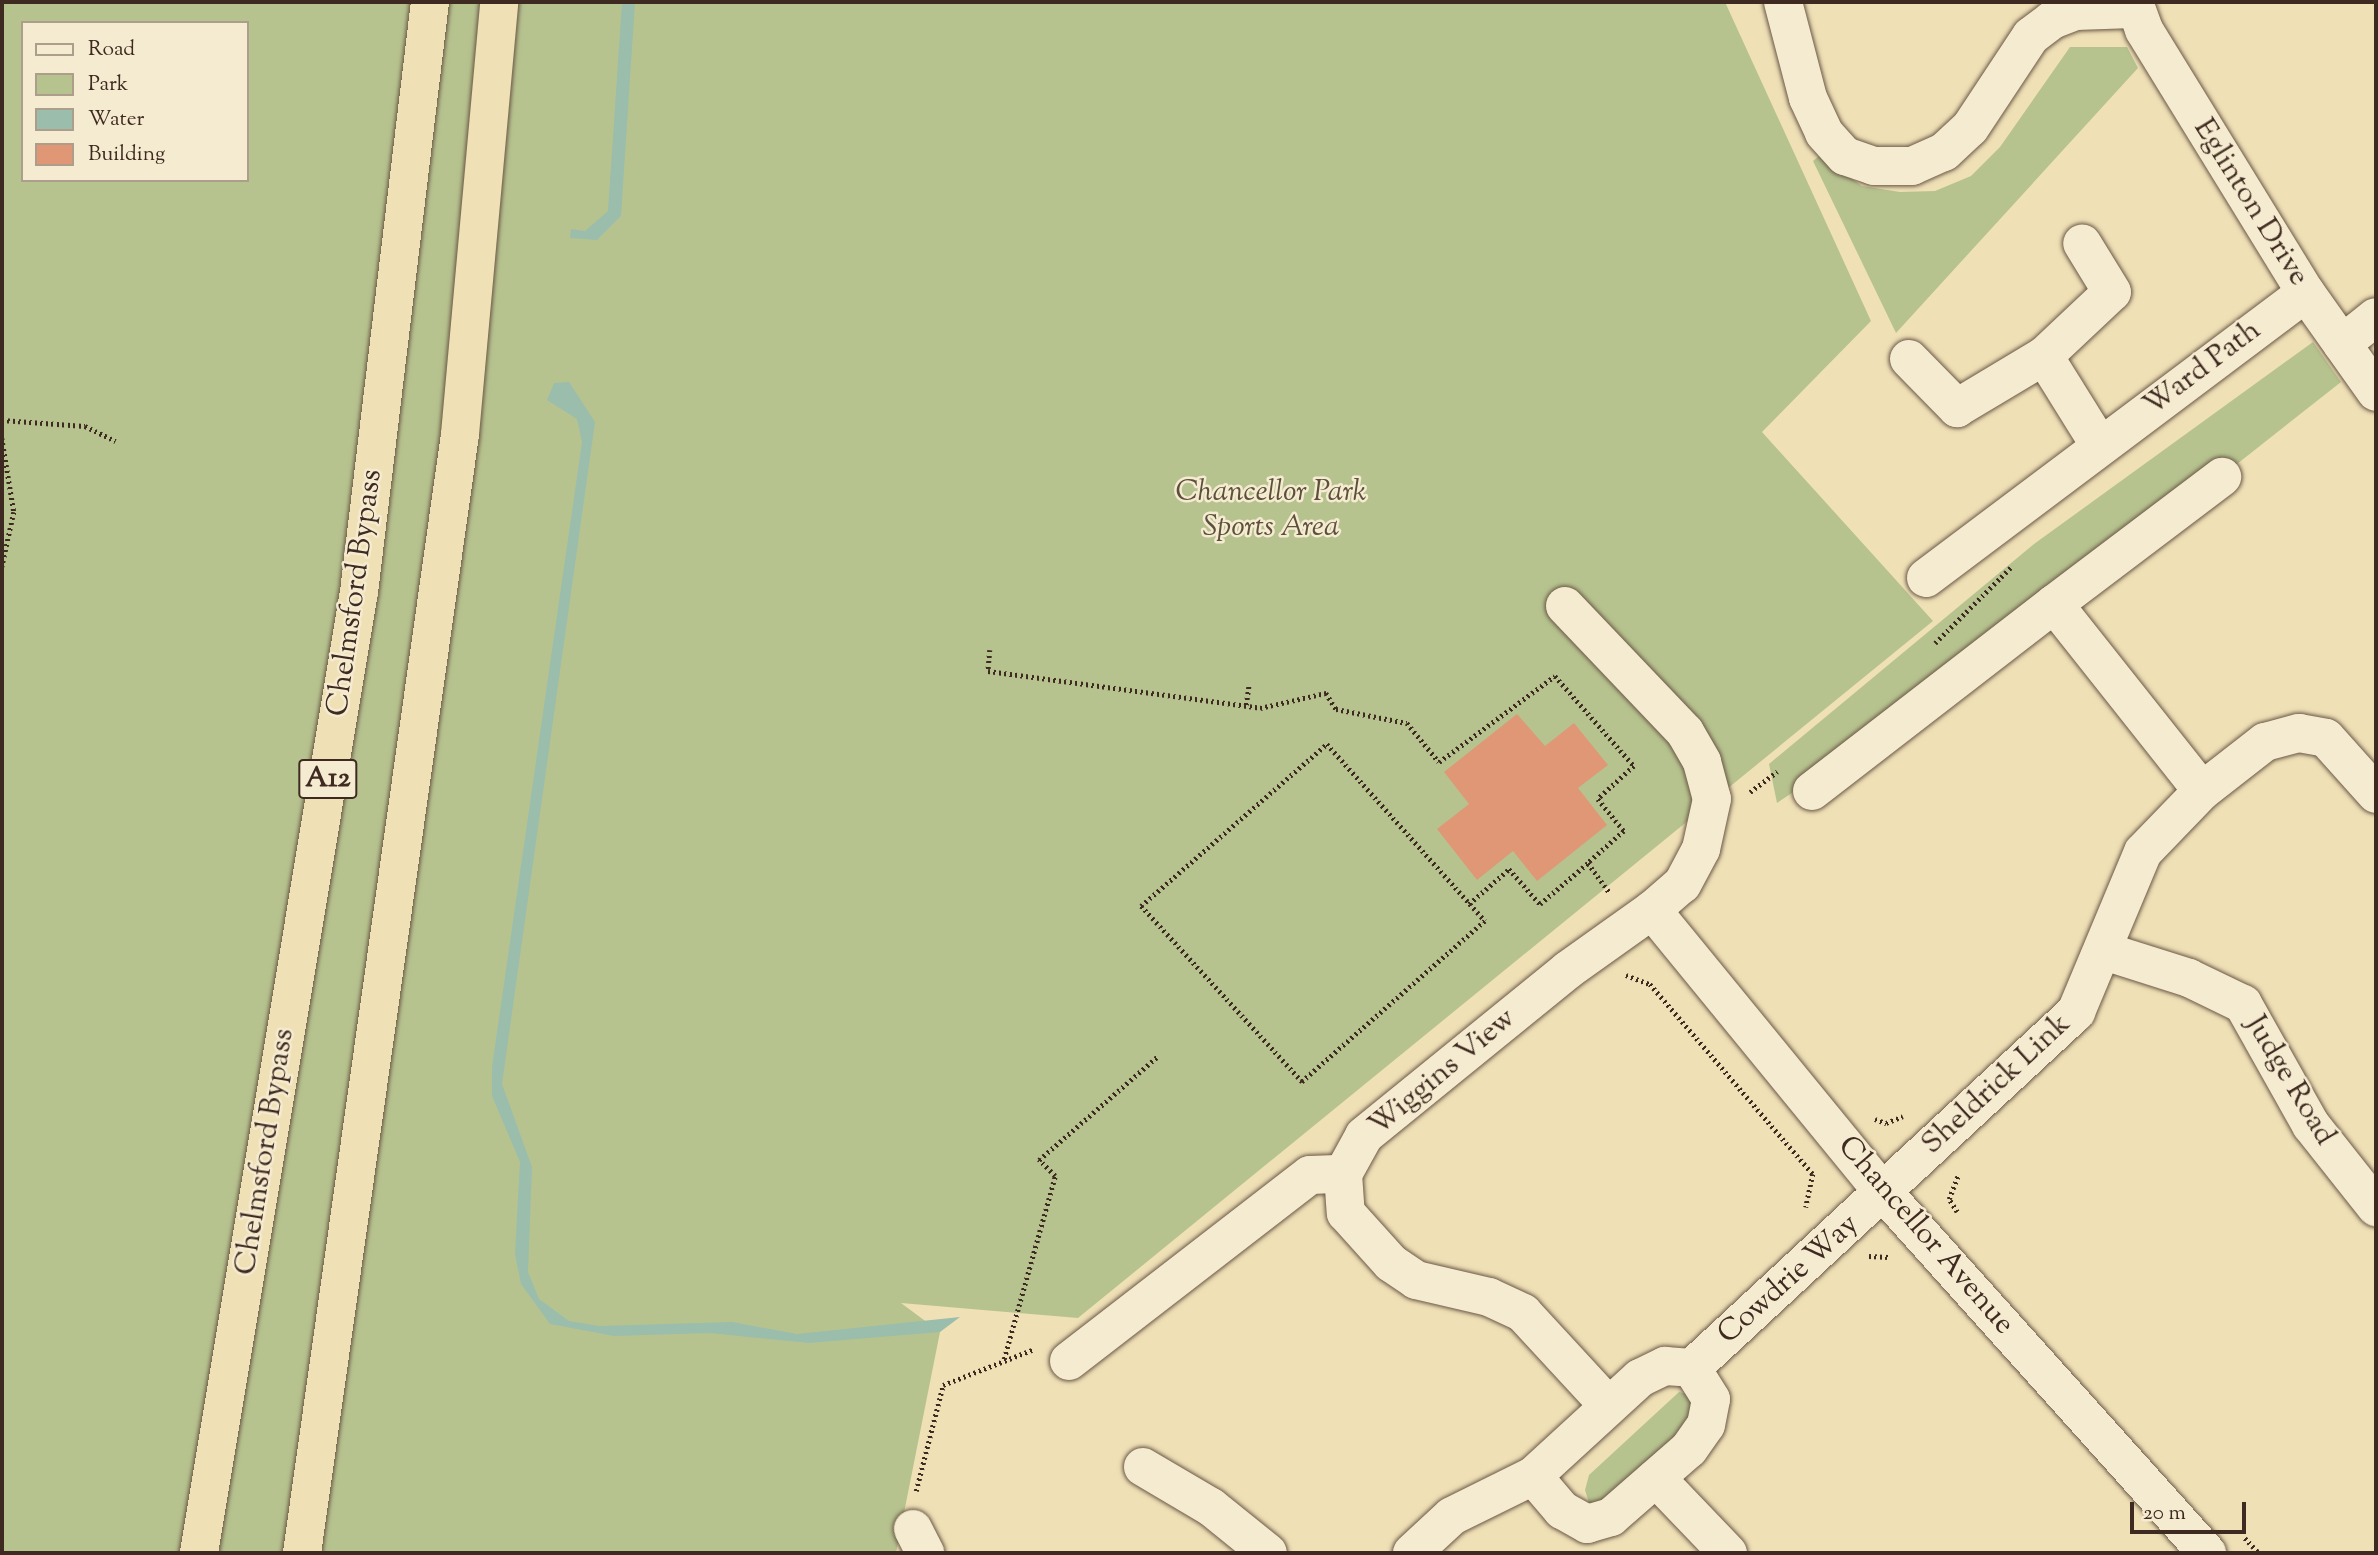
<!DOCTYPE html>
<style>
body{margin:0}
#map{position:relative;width:2378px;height:1555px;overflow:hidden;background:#efe0b6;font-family:"Sorts Mill Goudy",serif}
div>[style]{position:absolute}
.green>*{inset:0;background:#b7c38f}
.water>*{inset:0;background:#9abdac}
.building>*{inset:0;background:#df9776}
.path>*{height:4.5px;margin-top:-2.25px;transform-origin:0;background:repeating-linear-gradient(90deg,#3e2a20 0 2px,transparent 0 5.5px)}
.roads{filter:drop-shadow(0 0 2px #6a5846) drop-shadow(0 0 2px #6a5846)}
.minor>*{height:38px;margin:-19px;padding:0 19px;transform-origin:19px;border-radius:19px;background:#f5ebd0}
.highway>*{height:38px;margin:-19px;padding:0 19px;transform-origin:19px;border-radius:19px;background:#efe0b6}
span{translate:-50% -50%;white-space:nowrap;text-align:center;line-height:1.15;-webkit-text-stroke:5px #f5ebd0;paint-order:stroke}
.shield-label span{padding:2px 5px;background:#f5ebd0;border:2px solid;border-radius:5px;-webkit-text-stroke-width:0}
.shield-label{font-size:28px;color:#3e2a20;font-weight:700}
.street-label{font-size:30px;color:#3e2a20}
.park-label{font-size:30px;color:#5c503c;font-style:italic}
.frame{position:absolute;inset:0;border:4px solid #3e2a20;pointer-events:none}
.legend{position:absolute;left:21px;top:21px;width:228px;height:161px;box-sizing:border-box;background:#f5ebd0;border:2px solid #ac9e8a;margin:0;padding:9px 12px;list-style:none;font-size:21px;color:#3e2a20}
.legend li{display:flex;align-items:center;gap:14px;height:35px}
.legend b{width:35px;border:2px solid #ac9e8a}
.scale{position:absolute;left:2130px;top:1502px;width:116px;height:32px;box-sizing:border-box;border:4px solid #3e2a20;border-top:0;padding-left:9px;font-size:21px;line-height:24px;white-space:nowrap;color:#3e2a20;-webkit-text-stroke:5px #f5ebd0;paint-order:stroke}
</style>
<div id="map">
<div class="green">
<div style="clip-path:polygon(evenodd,2px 2px,1725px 2px,1871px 321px,1762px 432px,1933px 621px,1078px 1318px,901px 1303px,940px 1332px,896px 1553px,2px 1553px,2px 2px,23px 23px,247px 23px,247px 180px,23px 180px,23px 23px)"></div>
<div style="clip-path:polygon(2070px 47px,2127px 47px,2138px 68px,1896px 333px,1813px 161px,1819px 156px,1862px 186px,1900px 192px,1935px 191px,1971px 176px,2000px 147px)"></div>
<div style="clip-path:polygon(2313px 342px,2341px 382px,1972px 673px,1777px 803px,1769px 764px,2034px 544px)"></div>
<div style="clip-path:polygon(1679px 1392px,1710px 1400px,1621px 1514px,1590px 1506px,1585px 1490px,1589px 1475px)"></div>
</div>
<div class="water">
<div style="clip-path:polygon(622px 2px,635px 2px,621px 216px,597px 240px,570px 238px,571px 229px,585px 231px,608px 211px)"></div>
<div style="clip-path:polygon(569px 382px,595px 422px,502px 1084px,532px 1167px,528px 1272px,539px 1299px,569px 1321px,599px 1326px,732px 1322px,797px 1334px,960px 1317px,940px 1332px,809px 1343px,709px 1333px,614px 1336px,550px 1324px,521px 1284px,515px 1254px,520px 1162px,492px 1096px,492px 1067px,582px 442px,577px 419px,547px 400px,554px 383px)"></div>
</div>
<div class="building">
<div style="clip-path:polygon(1517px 714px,1545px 746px,1574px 723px,1608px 765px,1578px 788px,1607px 825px,1537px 881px,1513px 851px,1477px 880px,1437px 829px,1469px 804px,1444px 772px)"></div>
</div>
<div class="path">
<div style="left:2px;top:420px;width:83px;rotate:4.1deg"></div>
<div style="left:85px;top:426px;width:34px;rotate:26deg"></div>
<div style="left:2px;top:438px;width:75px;rotate:80.8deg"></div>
<div style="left:14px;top:512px;width:56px;rotate:102.3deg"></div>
<div style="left:1935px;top:643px;width:110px;rotate:-45deg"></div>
<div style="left:990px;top:650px;width:21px;rotate:95deg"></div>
<div style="left:988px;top:671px;width:275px;rotate:7.7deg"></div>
<div style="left:1260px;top:708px;width:68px;rotate:-12.8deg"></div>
<div style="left:1326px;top:693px;width:19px;rotate:58deg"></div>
<div style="left:1336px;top:709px;width:72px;rotate:11.2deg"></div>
<div style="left:1407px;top:723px;width:50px;rotate:50.6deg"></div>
<div style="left:1439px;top:762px;width:144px;rotate:-36.6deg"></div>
<div style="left:1555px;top:676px;width:120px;rotate:48.7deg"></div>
<div style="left:1634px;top:766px;width:49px;rotate:137.5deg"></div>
<div style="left:1598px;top:799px;width:41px;rotate:50.9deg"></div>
<div style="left:1624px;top:831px;width:48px;rotate:138.4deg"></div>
<div style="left:1246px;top:705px;width:21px;rotate:-82deg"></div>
<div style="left:1327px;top:744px;width:237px;rotate:48.2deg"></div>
<div style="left:1485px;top:921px;width:244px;rotate:138.7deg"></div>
<div style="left:1302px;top:1082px;width:239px;rotate:-132.5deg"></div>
<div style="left:1141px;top:906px;width:247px;rotate:-41.1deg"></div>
<div style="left:1750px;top:792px;width:34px;rotate:-37deg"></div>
<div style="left:1469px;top:904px;width:53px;rotate:-41.2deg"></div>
<div style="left:1509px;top:869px;width:47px;rotate:48.5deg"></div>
<div style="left:1540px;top:904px;width:63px;rotate:-40.5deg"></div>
<div style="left:1588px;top:863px;width:37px;rotate:54deg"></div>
<div style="left:1626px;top:975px;width:26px;rotate:21deg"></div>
<div style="left:1650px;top:984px;width:250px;rotate:49.4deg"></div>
<div style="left:1813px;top:1174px;width:34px;rotate:102deg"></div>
<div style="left:1875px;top:1119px;width:12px;rotate:20deg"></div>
<div style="left:1886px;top:1123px;width:18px;rotate:-22deg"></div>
<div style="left:1957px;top:1212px;width:15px;rotate:-122deg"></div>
<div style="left:1949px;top:1199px;width:25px;rotate:-69deg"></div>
<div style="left:1869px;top:1256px;width:19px;rotate:3deg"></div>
<div style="left:1004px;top:1359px;width:190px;rotate:-74.4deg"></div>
<div style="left:1055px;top:1176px;width:23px;rotate:-135deg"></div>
<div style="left:1039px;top:1160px;width:157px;rotate:-41.1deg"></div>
<div style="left:916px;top:1491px;width:109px;rotate:-75.7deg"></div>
<div style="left:943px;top:1385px;width:96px;rotate:-21.5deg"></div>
<div style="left:2245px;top:1538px;width:21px;rotate:47deg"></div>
</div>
<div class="roads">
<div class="minor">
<div style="left:1783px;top:2px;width:99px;rotate:75.4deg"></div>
<div style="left:1808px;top:98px;width:38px;rotate:65deg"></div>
<div style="left:1824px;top:133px;width:31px;rotate:48deg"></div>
<div style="left:1845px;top:156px;width:31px;rotate:19deg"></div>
<div style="left:1874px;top:166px;width:38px"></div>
<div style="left:1912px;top:166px;width:35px;rotate:-24deg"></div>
<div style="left:1944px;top:152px;width:35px;rotate:-43deg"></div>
<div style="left:1970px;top:128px;width:110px;rotate:-56.5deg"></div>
<div style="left:2031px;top:36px;width:26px;rotate:-37deg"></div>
<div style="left:2052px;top:20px;width:25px;rotate:-21deg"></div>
<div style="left:2075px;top:11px;width:58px;rotate:-2deg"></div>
<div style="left:2134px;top:2px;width:30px;rotate:70deg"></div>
<div style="left:2144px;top:30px;width:309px;rotate:58.4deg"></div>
<div style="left:2306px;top:293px;width:121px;rotate:54.7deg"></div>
<div style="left:2342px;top:344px;width:43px;rotate:-38.5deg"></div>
<div style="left:2044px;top:356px;width:93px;rotate:-43.3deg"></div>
<div style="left:2112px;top:292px;width:57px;rotate:-121.5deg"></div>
<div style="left:1909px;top:359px;width:69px;rotate:45.6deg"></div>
<div style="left:1957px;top:408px;width:101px;rotate:-30.9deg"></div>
<div style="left:2044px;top:356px;width:106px;rotate:58.1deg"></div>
<div style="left:1926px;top:578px;width:475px;rotate:-36.9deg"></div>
<div style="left:2054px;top:604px;width:211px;rotate:-37.1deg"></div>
<div style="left:1565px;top:606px;width:174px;rotate:46.4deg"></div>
<div style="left:1685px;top:732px;width:34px;rotate:60deg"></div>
<div style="left:1702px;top:762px;width:38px;rotate:75deg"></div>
<div style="left:1712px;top:799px;width:51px;rotate:102.4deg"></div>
<div style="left:1701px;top:849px;width:40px;rotate:118deg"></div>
<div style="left:1682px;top:884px;width:40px;rotate:139deg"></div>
<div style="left:1652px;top:910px;width:103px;rotate:144.5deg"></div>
<div style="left:1568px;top:970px;width:263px;rotate:140.9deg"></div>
<div style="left:1364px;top:1136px;width:43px;rotate:118.9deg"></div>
<div style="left:1343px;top:1174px;width:39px;rotate:86deg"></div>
<div style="left:1346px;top:1213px;width:67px;rotate:48deg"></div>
<div style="left:1391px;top:1263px;width:30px;rotate:34deg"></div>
<div style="left:1416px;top:1280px;width:75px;rotate:13.1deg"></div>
<div style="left:1489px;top:1297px;width:38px;rotate:25deg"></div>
<div style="left:1523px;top:1313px;width:125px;rotate:47.3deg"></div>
<div style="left:1812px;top:791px;width:306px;rotate:-37.7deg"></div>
<div style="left:2054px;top:604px;width:238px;rotate:51.6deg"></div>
<div style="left:1652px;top:910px;width:366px;rotate:50.7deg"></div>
<div style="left:1884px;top:1193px;width:484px;rotate:48.1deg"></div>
<div style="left:2104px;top:951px;width:89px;rotate:17.6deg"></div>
<div style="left:2189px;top:978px;width:60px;rotate:25.7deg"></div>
<div style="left:2243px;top:1004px;width:139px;rotate:60.7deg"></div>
<div style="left:2311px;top:1125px;width:105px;rotate:51.6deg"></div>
<div style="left:1069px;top:1361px;width:304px;rotate:-37.7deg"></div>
<div style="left:1310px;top:1175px;width:33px;rotate:-2deg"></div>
<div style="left:1143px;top:1467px;width:79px;rotate:30.5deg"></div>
<div style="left:1211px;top:1507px;width:73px;rotate:38.9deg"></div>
<div style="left:1533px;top:1476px;width:45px;rotate:49.5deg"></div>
<div style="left:1562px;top:1510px;width:29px;rotate:29deg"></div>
<div style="left:1587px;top:1524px;width:25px;rotate:-16deg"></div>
<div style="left:1611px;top:1517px;width:103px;rotate:-41.1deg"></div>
<div style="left:1689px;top:1449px;width:29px;rotate:-55deg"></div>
<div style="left:1706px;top:1425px;width:26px;rotate:-79deg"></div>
<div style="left:1711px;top:1399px;width:36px;rotate:-122deg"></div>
<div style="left:1656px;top:1478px;width:104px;rotate:46.2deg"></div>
<div style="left:913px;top:1529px;width:27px;rotate:63deg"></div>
<div style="left:1412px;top:1553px;width:54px;rotate:-42.8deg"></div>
<div style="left:1452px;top:1516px;width:90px;rotate:-26.3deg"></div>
<div style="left:1533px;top:1476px;width:145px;rotate:-42.5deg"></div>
<div style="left:1640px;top:1378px;width:28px;rotate:-26deg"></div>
<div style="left:1665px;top:1366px;width:27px;rotate:4deg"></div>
<div style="left:1692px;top:1368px;width:524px;rotate:-42.83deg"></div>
<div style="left:2076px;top:1012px;width:173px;rotate:-67.3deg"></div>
<div style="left:2143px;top:852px;width:85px;rotate:-46deg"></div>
<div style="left:2202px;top:791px;width:80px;rotate:-37.9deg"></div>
<div style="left:2265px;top:742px;width:35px;rotate:-15deg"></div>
<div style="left:2299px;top:733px;width:27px;rotate:10deg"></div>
<div style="left:2326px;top:738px;width:75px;rotate:48.2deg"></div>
</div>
<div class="highway">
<div style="left:199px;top:1553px;width:974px;rotate:-80.55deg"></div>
<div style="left:359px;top:592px;width:594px;rotate:-83.14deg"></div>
<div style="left:302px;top:1553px;width:1130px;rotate:-81.96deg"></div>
<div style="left:460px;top:434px;width:434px;rotate:-84.8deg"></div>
</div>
</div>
<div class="shield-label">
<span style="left:328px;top:779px">A12</span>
</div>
<div class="street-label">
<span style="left:2250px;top:203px;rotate:58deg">Eglinton Drive</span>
<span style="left:2203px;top:369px;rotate:-37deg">Ward Path</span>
<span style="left:356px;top:593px;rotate:-82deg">Chelmsford Bypass</span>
<span style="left:1443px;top:1073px;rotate:-40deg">Wiggins View</span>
<span style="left:2289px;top:1081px;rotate:59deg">Judge Road</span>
<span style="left:1997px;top:1085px;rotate:-43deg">Sheldrick Link</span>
<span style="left:266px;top:1152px;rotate:-81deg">Chelmsford Bypass</span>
<span style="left:1925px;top:1236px;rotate:49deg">Chancellor Avenue</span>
<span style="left:1789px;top:1280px;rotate:-42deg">Cowdrie Way</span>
</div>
<div class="park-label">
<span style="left:1271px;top:510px">Chancellor Park<br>Sports Area</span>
</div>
<div class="frame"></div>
<ul class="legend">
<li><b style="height:9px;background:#f5ebd0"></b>Road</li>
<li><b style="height:19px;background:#b7c38f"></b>Park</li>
<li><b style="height:19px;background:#9abdac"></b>Water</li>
<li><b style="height:19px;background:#df9776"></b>Building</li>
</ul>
<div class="scale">20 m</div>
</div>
